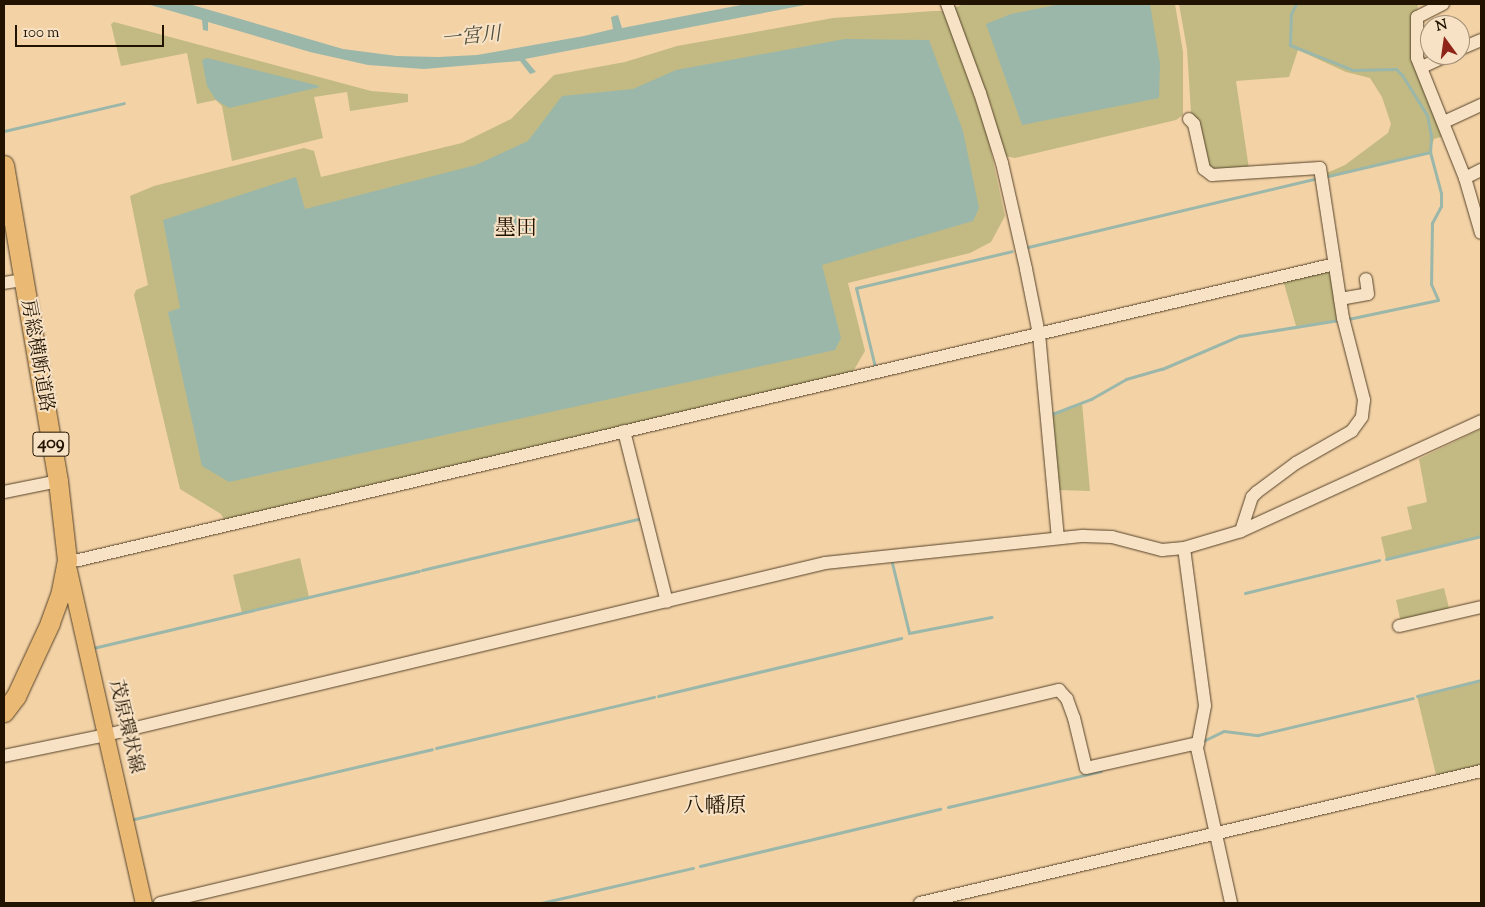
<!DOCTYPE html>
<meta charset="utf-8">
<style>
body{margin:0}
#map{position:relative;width:1485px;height:907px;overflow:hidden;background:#f3d2a6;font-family:"Sorts Mill Goudy","Noto Serif JP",serif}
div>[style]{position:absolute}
.green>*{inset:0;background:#c2ba82}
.water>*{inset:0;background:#9bb7aa}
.stream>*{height:3px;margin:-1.5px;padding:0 1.5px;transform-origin:1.5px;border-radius:1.5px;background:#9bb7aa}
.roads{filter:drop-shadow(0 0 1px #56432a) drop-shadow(0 0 1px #56432a)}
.minor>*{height:12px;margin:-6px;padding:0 6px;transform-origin:6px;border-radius:6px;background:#f7e2c5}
.major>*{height:16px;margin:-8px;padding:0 8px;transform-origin:8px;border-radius:8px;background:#eab973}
.highway>*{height:19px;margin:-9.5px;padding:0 9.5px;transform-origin:9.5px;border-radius:9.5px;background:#eab973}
span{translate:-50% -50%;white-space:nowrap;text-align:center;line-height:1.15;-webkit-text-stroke:4px #f7e2c5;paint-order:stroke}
.shield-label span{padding:1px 4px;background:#f7e2c5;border:1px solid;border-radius:4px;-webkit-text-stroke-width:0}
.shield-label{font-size:18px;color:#221300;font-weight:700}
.street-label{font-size:19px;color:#221300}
.water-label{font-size:20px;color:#4c4c3c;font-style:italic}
.quarter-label{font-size:21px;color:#221300}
.frame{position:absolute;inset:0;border:5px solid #221300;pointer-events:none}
.north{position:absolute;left:1420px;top:15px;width:50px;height:50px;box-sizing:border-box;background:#f7e2c5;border:1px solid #a28f76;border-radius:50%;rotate:346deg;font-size:14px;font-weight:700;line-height:20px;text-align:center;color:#221300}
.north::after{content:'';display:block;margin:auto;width:18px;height:22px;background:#8f2418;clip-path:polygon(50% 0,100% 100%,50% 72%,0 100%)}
.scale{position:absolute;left:15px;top:25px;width:149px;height:22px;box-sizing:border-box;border:2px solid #221300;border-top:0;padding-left:6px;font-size:15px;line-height:18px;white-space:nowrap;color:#221300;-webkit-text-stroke:4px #f7e2c5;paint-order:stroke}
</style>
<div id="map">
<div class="green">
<div style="clip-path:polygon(963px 4px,1175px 4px,1183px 52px,1183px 115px,1176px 120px,1015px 158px,1005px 156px,991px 105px,952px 9px)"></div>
<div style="clip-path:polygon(1179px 4px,1418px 4px,1413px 37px,1444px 136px,1434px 139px,1430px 152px,1328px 176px,1327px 173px,1345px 165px,1388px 133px,1391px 124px,1382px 97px,1370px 78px,1346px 72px,1298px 50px,1289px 77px,1236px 81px,1249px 169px,1209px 172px,1191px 113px,1187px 49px)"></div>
<div style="clip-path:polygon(934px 11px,944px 11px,987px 133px,1005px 216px,991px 242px,970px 253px,848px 283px,865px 351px,851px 375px,225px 522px,221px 514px,180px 489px,134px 295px,136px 290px,148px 285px,130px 196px,154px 186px,304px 148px,314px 151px,321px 177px,462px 143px,511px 119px,554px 75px,625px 62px,677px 46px,833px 18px)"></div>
<div style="clip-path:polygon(114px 22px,371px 91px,408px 94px,408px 102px,350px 111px,347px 92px,314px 97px,323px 138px,232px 161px,222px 106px,216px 100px,197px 104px,187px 53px,121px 66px,111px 24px)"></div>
<div style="clip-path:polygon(1329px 267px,1339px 320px,1296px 326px,1283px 280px)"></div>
<div style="clip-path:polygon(1082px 403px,1090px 491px,1059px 490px,1052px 414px)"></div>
<div style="clip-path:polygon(1481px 429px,1481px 536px,1386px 559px,1381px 537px,1412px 529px,1407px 507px,1427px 502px,1419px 459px)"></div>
<div style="clip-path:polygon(300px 558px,309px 597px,242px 613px,233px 575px)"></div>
<div style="clip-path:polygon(1444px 588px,1450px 612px,1401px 623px,1396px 600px)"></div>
<div style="clip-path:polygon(1481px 680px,1481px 768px,1437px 779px,1417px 696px)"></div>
</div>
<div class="water">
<div style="clip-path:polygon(147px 4px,189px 4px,343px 49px,397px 56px,438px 57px,477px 55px,584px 36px,613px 29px,611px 17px,618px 15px,622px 28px,746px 4px,810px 4px,525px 59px,536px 72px,530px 74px,520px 61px,424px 69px,368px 65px,310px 52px,208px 22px,208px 31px,203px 30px,202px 20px)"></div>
<div style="clip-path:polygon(1061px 4px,1150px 4px,1160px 64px,1159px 98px,1022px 125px,986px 24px,1011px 14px)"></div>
<div style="clip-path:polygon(845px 39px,929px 40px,963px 131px,979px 208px,973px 221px,822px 265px,841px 338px,835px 350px,229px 482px,202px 466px,168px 312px,180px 308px,163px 220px,296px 177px,305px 209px,476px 165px,528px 141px,562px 96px,633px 89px,676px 70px)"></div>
<div style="clip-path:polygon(207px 58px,316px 85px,320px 87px,229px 108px,216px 100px,207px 86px,202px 60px)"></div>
</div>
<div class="stream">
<div style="left:1296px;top:4px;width:11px;rotate:117deg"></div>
<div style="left:1291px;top:14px;width:31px;rotate:92deg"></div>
<div style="left:1290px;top:45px;width:68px;rotate:21.6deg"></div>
<div style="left:1353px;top:70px;width:43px;rotate:-1.3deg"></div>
<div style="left:1396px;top:69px;width:8px;rotate:45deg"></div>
<div style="left:1402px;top:75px;width:47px;rotate:58deg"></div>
<div style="left:1427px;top:115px;width:20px;rotate:79deg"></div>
<div style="left:1431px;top:135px;width:17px;rotate:93deg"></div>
<div style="left:1430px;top:152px;width:42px;rotate:75deg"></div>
<div style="left:1441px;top:193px;width:13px;rotate:90deg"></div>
<div style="left:1441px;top:206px;width:19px;rotate:118deg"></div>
<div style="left:1432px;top:223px;width:61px;rotate:90.9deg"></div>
<div style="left:1431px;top:284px;width:17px;rotate:66deg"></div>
<div style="left:1438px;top:300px;width:92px;rotate:168.1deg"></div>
<div style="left:4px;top:131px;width:123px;rotate:-13.1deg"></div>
<div style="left:1328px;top:176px;width:105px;rotate:-13.2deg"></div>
<div style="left:1028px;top:247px;width:297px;rotate:-13.4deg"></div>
<div style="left:878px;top:367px;width:3px;rotate:180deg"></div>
<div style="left:875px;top:367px;width:81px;rotate:-103.5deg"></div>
<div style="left:856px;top:288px;width:160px;rotate:-13.3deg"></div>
<div style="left:1052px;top:414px;width:42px;rotate:-21deg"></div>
<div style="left:1091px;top:399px;width:40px;rotate:-29.7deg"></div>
<div style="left:1126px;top:379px;width:37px;rotate:-16deg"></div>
<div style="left:1162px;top:369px;width:84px;rotate:-23.2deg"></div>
<div style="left:1239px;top:336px;width:101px;rotate:-9.1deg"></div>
<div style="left:1386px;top:559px;width:98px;rotate:-13.6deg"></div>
<div style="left:892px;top:563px;width:72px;rotate:76.3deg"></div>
<div style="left:909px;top:633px;width:84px;rotate:-11deg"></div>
<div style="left:422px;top:570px;width:226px;rotate:-13.3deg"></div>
<div style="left:1245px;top:593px;width:138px;rotate:-13.8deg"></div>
<div style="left:93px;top:648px;width:335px;rotate:-13.3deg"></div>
<div style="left:658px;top:696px;width:250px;rotate:-13.4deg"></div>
<div style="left:1417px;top:696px;width:66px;rotate:-14deg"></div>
<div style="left:1201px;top:742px;width:25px;rotate:-26deg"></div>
<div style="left:1224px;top:731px;width:34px;rotate:7deg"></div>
<div style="left:1258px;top:735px;width:159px;rotate:-13.4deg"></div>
<div style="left:436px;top:748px;width:224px;rotate:-13.2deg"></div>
<div style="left:948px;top:807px;width:157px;rotate:-13.2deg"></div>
<div style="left:130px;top:820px;width:310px;rotate:-13.2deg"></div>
<div style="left:700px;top:866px;width:247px;rotate:-13.4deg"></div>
<div style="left:541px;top:903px;width:156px;rotate:-13deg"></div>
</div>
<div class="roads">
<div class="minor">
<div style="left:947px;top:4px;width:95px;rotate:69.7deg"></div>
<div style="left:980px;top:93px;width:73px;rotate:72.6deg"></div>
<div style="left:1002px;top:163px;width:109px;rotate:77.2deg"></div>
<div style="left:1026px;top:269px;width:66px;rotate:78.7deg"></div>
<div style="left:1039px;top:334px;width:205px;rotate:84.7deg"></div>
<div style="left:1443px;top:4px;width:29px;rotate:153deg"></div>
<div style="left:1417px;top:17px;width:41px;rotate:90deg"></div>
<div style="left:1417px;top:58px;width:129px;rotate:68.2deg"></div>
<div style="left:1465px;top:178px;width:57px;rotate:73.8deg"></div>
<div style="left:1460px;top:49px;width:23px;rotate:-23deg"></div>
<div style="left:1422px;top:67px;width:29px;rotate:-25deg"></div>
<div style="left:1189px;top:119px;width:7px;rotate:45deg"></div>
<div style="left:1194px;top:124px;width:46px;rotate:77.5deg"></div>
<div style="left:1204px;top:169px;width:10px;rotate:37deg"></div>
<div style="left:1212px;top:175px;width:108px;rotate:-3.7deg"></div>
<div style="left:1320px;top:168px;width:152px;rotate:81.3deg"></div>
<div style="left:1343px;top:318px;width:85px;rotate:75.6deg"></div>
<div style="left:1364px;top:400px;width:17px;rotate:97deg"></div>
<div style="left:1362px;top:417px;width:17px;rotate:126deg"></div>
<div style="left:1352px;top:431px;width:64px;rotate:150.3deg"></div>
<div style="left:1296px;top:463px;width:49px;rotate:143.4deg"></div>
<div style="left:1257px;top:492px;width:7px;rotate:135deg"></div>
<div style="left:1252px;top:497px;width:36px;rotate:108deg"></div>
<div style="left:1444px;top:122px;width:41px;rotate:-24.7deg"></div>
<div style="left:1465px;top:178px;width:18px;rotate:-27deg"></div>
<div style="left:4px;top:283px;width:19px;rotate:-9deg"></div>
<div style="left:1340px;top:299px;width:28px;rotate:-10deg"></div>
<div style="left:1368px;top:294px;width:15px;rotate:-98deg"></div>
<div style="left:624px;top:431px;width:176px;rotate:75.9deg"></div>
<div style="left:4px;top:492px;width:55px;rotate:-11.5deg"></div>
<div style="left:1184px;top:548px;width:159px;rotate:82.4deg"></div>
<div style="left:1205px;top:706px;width:43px;rotate:100.8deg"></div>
<div style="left:1197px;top:748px;width:159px;rotate:77.6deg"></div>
<div style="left:67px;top:560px;width:12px"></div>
<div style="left:79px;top:560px;width:1290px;rotate:-13.26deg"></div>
<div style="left:1399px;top:626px;width:84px;rotate:-13deg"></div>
<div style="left:4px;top:756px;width:104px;rotate:-11.6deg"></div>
<div style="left:106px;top:735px;width:739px;rotate:-13.45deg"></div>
<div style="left:825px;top:563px;width:260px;rotate:-6deg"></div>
<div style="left:1084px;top:536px;width:28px;rotate:2deg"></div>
<div style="left:1112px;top:537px;width:52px;rotate:14.6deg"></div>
<div style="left:1162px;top:550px;width:22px;rotate:-5deg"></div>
<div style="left:1184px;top:548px;width:59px;rotate:-16.6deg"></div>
<div style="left:1241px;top:531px;width:264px;rotate:-24.6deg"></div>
<div style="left:160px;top:903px;width:924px;rotate:-13.33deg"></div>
<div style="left:1059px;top:690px;width:12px;rotate:48deg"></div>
<div style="left:1067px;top:699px;width:20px;rotate:70deg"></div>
<div style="left:1074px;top:718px;width:51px;rotate:76.5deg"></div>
<div style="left:1086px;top:768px;width:115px;rotate:-12.6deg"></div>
<div style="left:920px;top:903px;width:576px;rotate:-13.24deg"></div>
</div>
<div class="major">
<div style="left:67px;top:562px;width:350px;rotate:77.3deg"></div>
</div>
<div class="highway">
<div style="left:4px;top:165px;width:321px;rotate:80.3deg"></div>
<div style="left:58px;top:481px;width:80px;rotate:83.5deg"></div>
<div style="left:67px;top:560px;width:33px;rotate:101deg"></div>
<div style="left:61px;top:592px;width:33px;rotate:110deg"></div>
<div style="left:50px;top:623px;width:81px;rotate:115deg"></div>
<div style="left:16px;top:696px;width:20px;rotate:127deg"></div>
</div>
</div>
<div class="shield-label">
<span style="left:51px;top:444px">409</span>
</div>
<div class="street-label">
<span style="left:36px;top:356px;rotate:80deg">房総横断道路</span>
<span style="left:125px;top:727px;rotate:77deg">茂原環状線</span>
</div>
<div class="water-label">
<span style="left:471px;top:38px;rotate:-6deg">一宮川</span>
</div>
<div class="quarter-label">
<span style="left:516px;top:229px">墨田</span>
<span style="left:715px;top:807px">八幡原</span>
</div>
<div class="frame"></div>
<div class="north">N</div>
<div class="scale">100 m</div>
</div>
